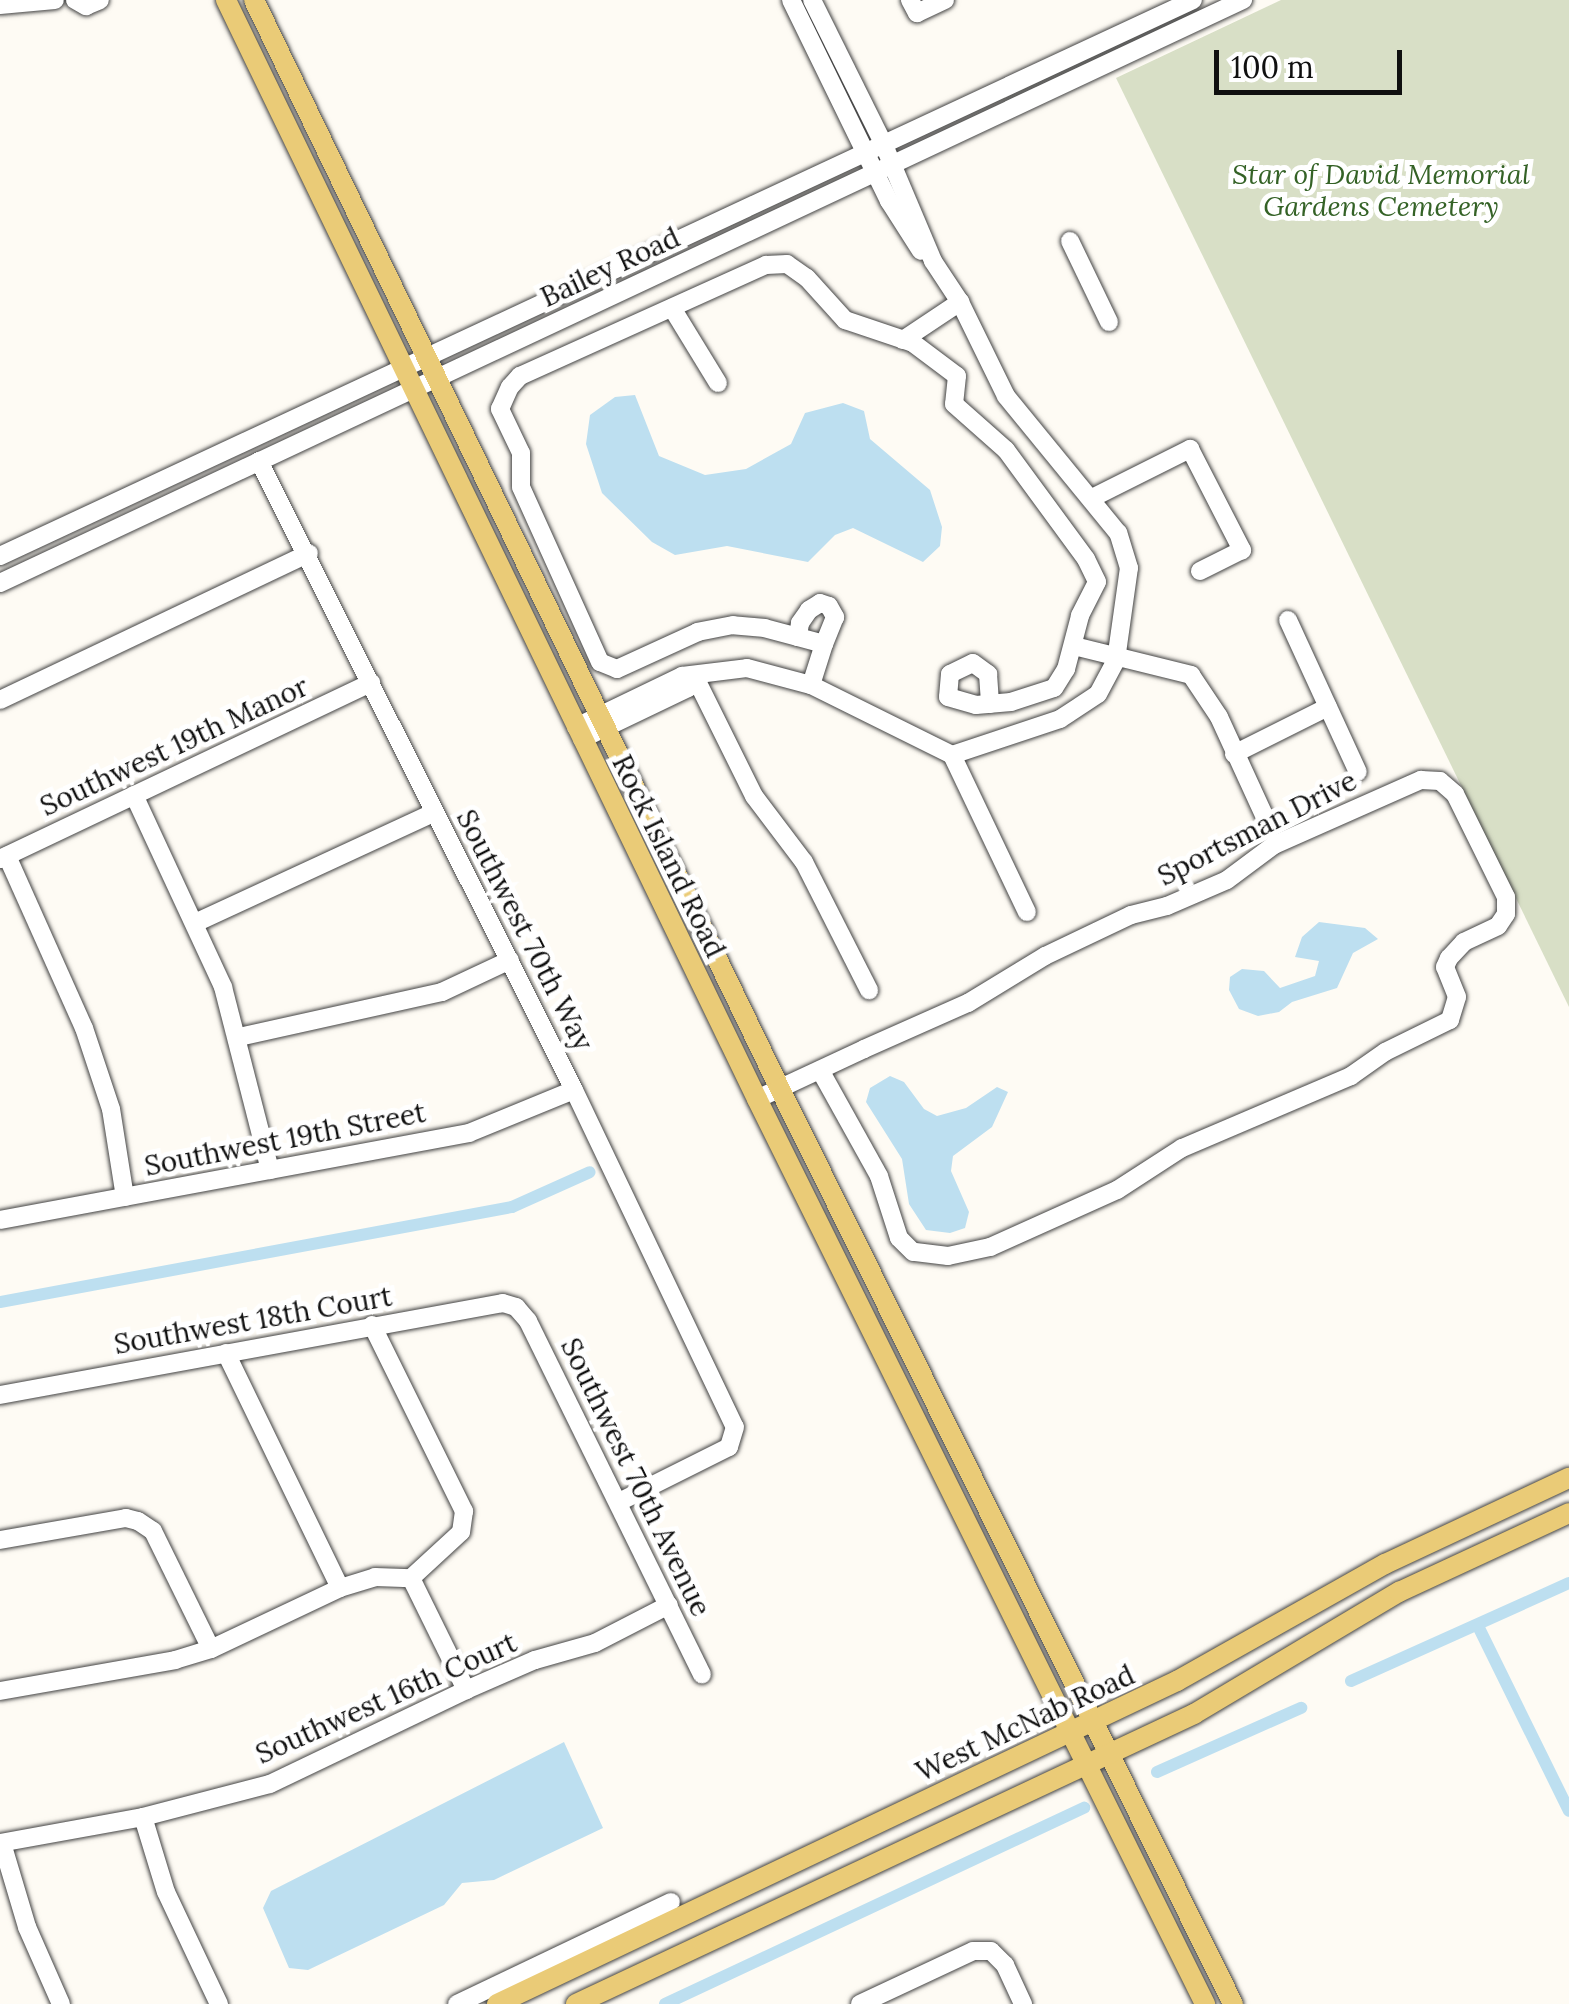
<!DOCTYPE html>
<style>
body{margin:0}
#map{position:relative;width:1569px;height:2004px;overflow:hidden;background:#fefbf4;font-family:Lora,serif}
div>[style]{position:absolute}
.cemetery>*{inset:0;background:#d8dfc6}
.water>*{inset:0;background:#bddff0}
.canal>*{height:12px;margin:-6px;padding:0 6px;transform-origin:6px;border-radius:6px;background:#bddff0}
.roads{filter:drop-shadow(0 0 2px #434343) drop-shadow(0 0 2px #434343)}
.minor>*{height:18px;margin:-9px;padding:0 9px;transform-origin:9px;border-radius:9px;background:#fff}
.major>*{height:20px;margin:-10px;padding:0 10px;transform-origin:10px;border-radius:10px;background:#eacb77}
span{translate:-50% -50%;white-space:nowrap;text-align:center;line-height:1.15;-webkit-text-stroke:10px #fff;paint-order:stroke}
.park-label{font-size:28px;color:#346226;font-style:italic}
.street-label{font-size:28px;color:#101010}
.scale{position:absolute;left:1214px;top:50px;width:188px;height:45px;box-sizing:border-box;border:5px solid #101010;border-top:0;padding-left:12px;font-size:30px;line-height:35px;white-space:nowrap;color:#101010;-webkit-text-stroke:8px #fff;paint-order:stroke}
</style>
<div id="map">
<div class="cemetery">
<div style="clip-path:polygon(1281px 0,1569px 0,1569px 1007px,1116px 78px)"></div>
</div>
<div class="water">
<div style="clip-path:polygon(635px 395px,659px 456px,705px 475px,746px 469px,791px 444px,805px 413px,843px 403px,864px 411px,870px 439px,930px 490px,942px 527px,940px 546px,923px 562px,853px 528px,835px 535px,808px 562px,727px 546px,675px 555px,652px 542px,602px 493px,586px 444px,590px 415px,615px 397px)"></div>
<div style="clip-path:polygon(1319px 922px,1365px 928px,1378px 939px,1353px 953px,1337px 988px,1292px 1002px,1279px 1012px,1258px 1016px,1239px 1009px,1229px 990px,1230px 977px,1242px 969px,1264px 971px,1280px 988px,1315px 976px,1319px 961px,1295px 957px,1302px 937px)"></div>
<div style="clip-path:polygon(890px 1076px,904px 1082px,924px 1109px,937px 1116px,966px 1108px,997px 1087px,1008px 1092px,992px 1127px,953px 1156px,951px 1171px,969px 1212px,965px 1228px,950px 1233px,926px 1230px,909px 1204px,902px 1159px,866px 1102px,870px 1088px)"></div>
<div style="clip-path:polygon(564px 1742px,603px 1828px,494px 1880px,462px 1883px,444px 1905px,308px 1970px,289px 1968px,263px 1908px,271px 1891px)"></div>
</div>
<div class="canal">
<div style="left:0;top:1302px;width:521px;rotate:-10.51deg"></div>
<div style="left:512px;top:1207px;width:85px;rotate:-24.2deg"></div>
<div style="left:1478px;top:1626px;width:206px;rotate:63.8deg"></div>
<div style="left:1351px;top:1681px;width:239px;rotate:-24.2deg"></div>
<div style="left:1157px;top:1772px;width:158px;rotate:-24deg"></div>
<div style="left:665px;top:2004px;width:463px;rotate:-25.1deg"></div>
</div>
<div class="roads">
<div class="minor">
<div style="left:75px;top:0;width:13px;rotate:29deg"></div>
<div style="left:86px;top:6px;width:15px;rotate:-23deg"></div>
<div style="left:791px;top:0;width:224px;rotate:64deg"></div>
<div style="left:889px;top:201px;width:59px;rotate:57.4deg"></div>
<div style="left:910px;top:0;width:15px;rotate:62deg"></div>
<div style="left:917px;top:13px;width:31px;rotate:-25deg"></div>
<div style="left:0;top:5px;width:55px;rotate:-5.2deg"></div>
<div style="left:1070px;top:241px;width:90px;rotate:64.3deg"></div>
<div style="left:672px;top:308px;width:88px;rotate:58.5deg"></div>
<div style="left:903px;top:340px;width:69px;rotate:-33.7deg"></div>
<div style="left:259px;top:461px;width:703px;rotate:63.4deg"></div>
<div style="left:574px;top:1090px;width:373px;rotate:64.5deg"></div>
<div style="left:735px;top:1427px;width:21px;rotate:107deg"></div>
<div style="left:729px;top:1447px;width:123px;rotate:153.4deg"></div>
<div style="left:1092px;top:498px;width:110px;rotate:-26.6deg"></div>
<div style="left:1190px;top:449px;width:114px;rotate:62.8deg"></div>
<div style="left:1242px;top:550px;width:47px;rotate:153.4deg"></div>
<div style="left:0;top:556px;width:1316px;rotate:-24.99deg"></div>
<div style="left:0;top:583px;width:1373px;rotate:-25.13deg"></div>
<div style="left:1288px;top:620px;width:167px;rotate:65.3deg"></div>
<div style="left:798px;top:637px;width:14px;rotate:-82deg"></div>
<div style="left:800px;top:623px;width:16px;rotate:-55deg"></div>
<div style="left:809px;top:610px;width:13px;rotate:-32deg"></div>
<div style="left:820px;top:603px;width:9px;rotate:18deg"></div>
<div style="left:829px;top:606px;width:13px;rotate:61deg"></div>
<div style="left:835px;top:617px;width:29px;rotate:112deg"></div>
<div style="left:824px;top:644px;width:27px;rotate:-165deg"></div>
<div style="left:798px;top:637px;width:34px;rotate:-165deg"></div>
<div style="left:765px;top:628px;width:32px;rotate:-175deg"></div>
<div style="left:733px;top:625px;width:36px;rotate:169deg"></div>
<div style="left:698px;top:632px;width:89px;rotate:155.4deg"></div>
<div style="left:617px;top:669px;width:18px;rotate:-158deg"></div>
<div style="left:600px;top:662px;width:192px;rotate:-114.3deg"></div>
<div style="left:521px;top:487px;width:34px;rotate:-90deg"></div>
<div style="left:521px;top:453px;width:49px;rotate:-115.5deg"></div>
<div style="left:500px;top:409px;width:24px;rotate:-66deg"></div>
<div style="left:510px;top:387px;width:15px;rotate:-48deg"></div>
<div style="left:520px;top:376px;width:270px;rotate:-24.3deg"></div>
<div style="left:766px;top:265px;width:21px;rotate:-3deg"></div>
<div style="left:787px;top:264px;width:24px;rotate:35deg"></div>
<div style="left:807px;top:278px;width:57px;rotate:47.9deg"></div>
<div style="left:845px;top:320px;width:72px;rotate:18.7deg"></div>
<div style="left:913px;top:343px;width:55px;rotate:36.9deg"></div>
<div style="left:957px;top:376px;width:28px;rotate:96deg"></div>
<div style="left:954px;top:404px;width:69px;rotate:41.5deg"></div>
<div style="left:1006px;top:450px;width:135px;rotate:53.7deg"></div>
<div style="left:1086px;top:559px;width:25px;rotate:64deg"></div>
<div style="left:1097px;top:582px;width:38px;rotate:117deg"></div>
<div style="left:1080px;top:616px;width:55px;rotate:104.8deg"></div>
<div style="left:1066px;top:669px;width:22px;rotate:122deg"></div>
<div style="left:1054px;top:688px;width:45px;rotate:162deg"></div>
<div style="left:1011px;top:702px;width:35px;rotate:175deg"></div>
<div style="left:976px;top:705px;width:29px;rotate:-164deg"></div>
<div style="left:948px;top:697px;width:23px;rotate:-85deg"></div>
<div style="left:950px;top:674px;width:25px;rotate:-26deg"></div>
<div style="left:973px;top:663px;width:19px;rotate:36deg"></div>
<div style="left:988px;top:674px;width:30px;rotate:86deg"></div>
<div style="left:1074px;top:646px;width:121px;rotate:13.9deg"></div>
<div style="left:1191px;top:675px;width:50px;rotate:56.3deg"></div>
<div style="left:1219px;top:717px;width:120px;rotate:65.4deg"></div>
<div style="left:695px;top:677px;width:133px;rotate:63.6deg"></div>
<div style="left:754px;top:796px;width:83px;rotate:52.9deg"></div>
<div style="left:804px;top:862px;width:144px;rotate:63.1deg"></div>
<div style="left:811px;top:685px;width:43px;rotate:-72.4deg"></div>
<div style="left:0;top:700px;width:342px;rotate:-25.4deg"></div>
<div style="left:576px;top:727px;width:118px;rotate:-25.7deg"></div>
<div style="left:682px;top:676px;width:65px;rotate:-7deg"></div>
<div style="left:747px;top:668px;width:66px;rotate:14.9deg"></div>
<div style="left:811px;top:685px;width:157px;rotate:26.4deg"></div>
<div style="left:952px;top:755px;width:114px;rotate:-18.4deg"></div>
<div style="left:1060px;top:719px;width:45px;rotate:-33.3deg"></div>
<div style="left:1098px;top:694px;width:38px;rotate:-62deg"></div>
<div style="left:1116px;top:660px;width:93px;rotate:-82deg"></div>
<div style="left:1129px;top:568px;width:37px;rotate:-107deg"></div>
<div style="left:1118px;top:533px;width:177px;rotate:-129.3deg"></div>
<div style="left:1006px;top:396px;width:105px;rotate:-116.1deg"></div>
<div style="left:960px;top:302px;width:49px;rotate:-123.4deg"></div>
<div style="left:933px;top:261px;width:126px;rotate:-112.9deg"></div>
<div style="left:884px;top:145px;width:162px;rotate:-116.4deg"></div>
<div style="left:582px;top:739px;width:118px;rotate:-25.7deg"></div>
<div style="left:688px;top:688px;width:13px;rotate:-58deg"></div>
<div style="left:1234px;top:754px;width:105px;rotate:-26.6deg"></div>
<div style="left:952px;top:755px;width:174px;rotate:64.5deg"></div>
<div style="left:134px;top:795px;width:212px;rotate:65.1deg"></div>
<div style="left:223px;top:987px;width:189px;rotate:75.6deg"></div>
<div style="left:7px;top:856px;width:188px;rotate:65.9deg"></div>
<div style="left:84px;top:1028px;width:85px;rotate:71.6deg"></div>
<div style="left:111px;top:1109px;width:89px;rotate:81deg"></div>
<div style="left:0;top:859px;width:411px;rotate:-25.4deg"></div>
<div style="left:195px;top:923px;width:264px;rotate:-24.8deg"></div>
<div style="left:239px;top:1037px;width:208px;rotate:-12.5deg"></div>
<div style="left:442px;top:992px;width:75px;rotate:-25.2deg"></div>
<div style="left:757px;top:1099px;width:118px;rotate:-25deg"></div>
<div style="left:864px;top:1049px;width:114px;rotate:-23.9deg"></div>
<div style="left:968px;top:1003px;width:90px;rotate:-31.4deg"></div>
<div style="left:1045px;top:956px;width:95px;rotate:-25.5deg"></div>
<div style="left:1131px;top:915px;width:37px;rotate:-14deg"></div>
<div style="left:1167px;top:906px;width:65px;rotate:-23.4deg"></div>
<div style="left:1227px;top:880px;width:59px;rotate:-36.7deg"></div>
<div style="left:1274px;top:845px;width:161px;rotate:-23.9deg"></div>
<div style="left:1421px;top:780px;width:19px;rotate:3deg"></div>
<div style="left:1440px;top:781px;width:20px;rotate:41deg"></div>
<div style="left:1455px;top:794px;width:115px;rotate:63.7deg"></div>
<div style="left:1506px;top:897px;width:17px;rotate:90deg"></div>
<div style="left:1506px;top:914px;width:14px;rotate:124deg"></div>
<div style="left:1498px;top:926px;width:38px;rotate:155deg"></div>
<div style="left:1464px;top:942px;width:22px;rotate:133deg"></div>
<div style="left:1449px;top:958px;width:10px;rotate:114deg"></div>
<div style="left:1445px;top:967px;width:32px;rotate:68deg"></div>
<div style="left:1457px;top:997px;width:24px;rotate:107deg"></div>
<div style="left:1450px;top:1020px;width:72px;rotate:153.8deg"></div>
<div style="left:1385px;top:1052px;width:42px;rotate:144.8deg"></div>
<div style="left:1351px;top:1076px;width:184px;rotate:156.9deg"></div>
<div style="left:1182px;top:1148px;width:77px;rotate:147.1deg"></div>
<div style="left:1117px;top:1190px;width:139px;rotate:155.8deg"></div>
<div style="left:990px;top:1247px;width:43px;rotate:167.9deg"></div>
<div style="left:948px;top:1256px;width:35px;rotate:-173deg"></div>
<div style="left:913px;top:1252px;width:20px;rotate:-135deg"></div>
<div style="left:899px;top:1238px;width:65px;rotate:-107.9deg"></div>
<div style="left:879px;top:1176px;width:121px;rotate:-119.1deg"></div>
<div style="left:0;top:1220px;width:477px;rotate:-10.5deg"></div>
<div style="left:469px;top:1133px;width:113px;rotate:-22.3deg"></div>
<div style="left:372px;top:1325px;width:208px;rotate:63.7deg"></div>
<div style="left:464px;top:1511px;width:21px;rotate:98deg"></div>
<div style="left:461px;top:1532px;width:68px;rotate:137.4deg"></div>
<div style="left:226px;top:1353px;width:261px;rotate:64.1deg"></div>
<div style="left:0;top:1395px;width:511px;rotate:-10.36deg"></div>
<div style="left:503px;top:1303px;width:14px;rotate:17deg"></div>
<div style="left:516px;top:1307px;width:18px;rotate:49deg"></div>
<div style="left:528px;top:1321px;width:394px;rotate:63.8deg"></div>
<div style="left:0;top:1540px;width:128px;rotate:-9.9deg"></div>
<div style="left:126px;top:1518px;width:12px;rotate:14deg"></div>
<div style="left:138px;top:1521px;width:18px;rotate:34deg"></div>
<div style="left:153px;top:1531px;width:131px;rotate:63.8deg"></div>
<div style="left:411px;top:1578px;width:125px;rotate:63.8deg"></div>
<div style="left:0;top:1691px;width:178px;rotate:-10deg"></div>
<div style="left:175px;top:1660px;width:38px;rotate:-17deg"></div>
<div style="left:211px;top:1649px;width:143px;rotate:-25.3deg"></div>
<div style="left:340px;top:1588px;width:37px;rotate:-17deg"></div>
<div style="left:375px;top:1577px;width:36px;rotate:2deg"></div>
<div style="left:143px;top:1817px;width:78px;rotate:73deg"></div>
<div style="left:166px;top:1892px;width:124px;rotate:64.7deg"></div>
<div style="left:0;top:1843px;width:145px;rotate:-10.3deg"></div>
<div style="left:143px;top:1817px;width:131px;rotate:-14.6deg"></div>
<div style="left:270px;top:1784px;width:217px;rotate:-25.6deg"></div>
<div style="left:466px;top:1690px;width:75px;rotate:-23.5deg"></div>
<div style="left:535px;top:1660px;width:62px;rotate:-15.8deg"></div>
<div style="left:595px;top:1643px;width:83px;rotate:-27.2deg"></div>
<div style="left:2px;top:1843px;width:88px;rotate:73.4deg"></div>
<div style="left:27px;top:1927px;width:84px;rotate:66.2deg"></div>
<div style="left:457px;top:2004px;width:237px;rotate:-25.5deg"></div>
<div style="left:860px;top:2004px;width:125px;rotate:-25.1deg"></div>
<div style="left:973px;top:1951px;width:18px"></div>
<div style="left:991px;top:1951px;width:20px;rotate:45deg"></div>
<div style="left:1005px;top:1965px;width:43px;rotate:65.2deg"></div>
</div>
<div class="major">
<div style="left:226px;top:0;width:1221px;rotate:64.21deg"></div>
<div style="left:757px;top:1099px;width:1010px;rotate:63.66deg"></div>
<div style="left:254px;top:0;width:1209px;rotate:64.22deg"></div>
<div style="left:780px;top:1089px;width:1021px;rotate:63.66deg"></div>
<div style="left:497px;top:2004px;width:753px;rotate:-25.41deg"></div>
<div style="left:1177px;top:1681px;width:239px;rotate:-29.4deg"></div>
<div style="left:1385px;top:1564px;width:203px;rotate:-25.1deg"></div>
<div style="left:576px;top:2004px;width:683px;rotate:-25.14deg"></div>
<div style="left:1194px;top:1714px;width:239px;rotate:-30.8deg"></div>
<div style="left:1399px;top:1592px;width:187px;rotate:-24.9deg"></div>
</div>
</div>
<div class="park-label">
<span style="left:1381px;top:190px">Star of David Memorial<br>Gardens Cemetery</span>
</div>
<div class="street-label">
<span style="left:610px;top:267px;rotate:-25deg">Bailey Road</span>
<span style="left:174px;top:746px;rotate:-25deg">Southwest 19th Manor</span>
<span style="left:1257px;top:828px;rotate:-27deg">Sportsman Drive</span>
<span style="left:669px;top:856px;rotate:64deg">Rock Island Road</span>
<span style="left:525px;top:930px;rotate:63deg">Southwest 70th Way</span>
<span style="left:285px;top:1139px;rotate:-11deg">Southwest 19th Street</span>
<span style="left:253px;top:1320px;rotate:-10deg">Southwest 18th Court</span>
<span style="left:636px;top:1477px;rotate:64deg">Southwest 70th Avenue</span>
<span style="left:386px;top:1698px;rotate:-24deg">Southwest 16th Court</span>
<span style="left:1025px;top:1723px;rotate:-25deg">West McNab Road</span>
</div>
<div class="scale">100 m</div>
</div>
